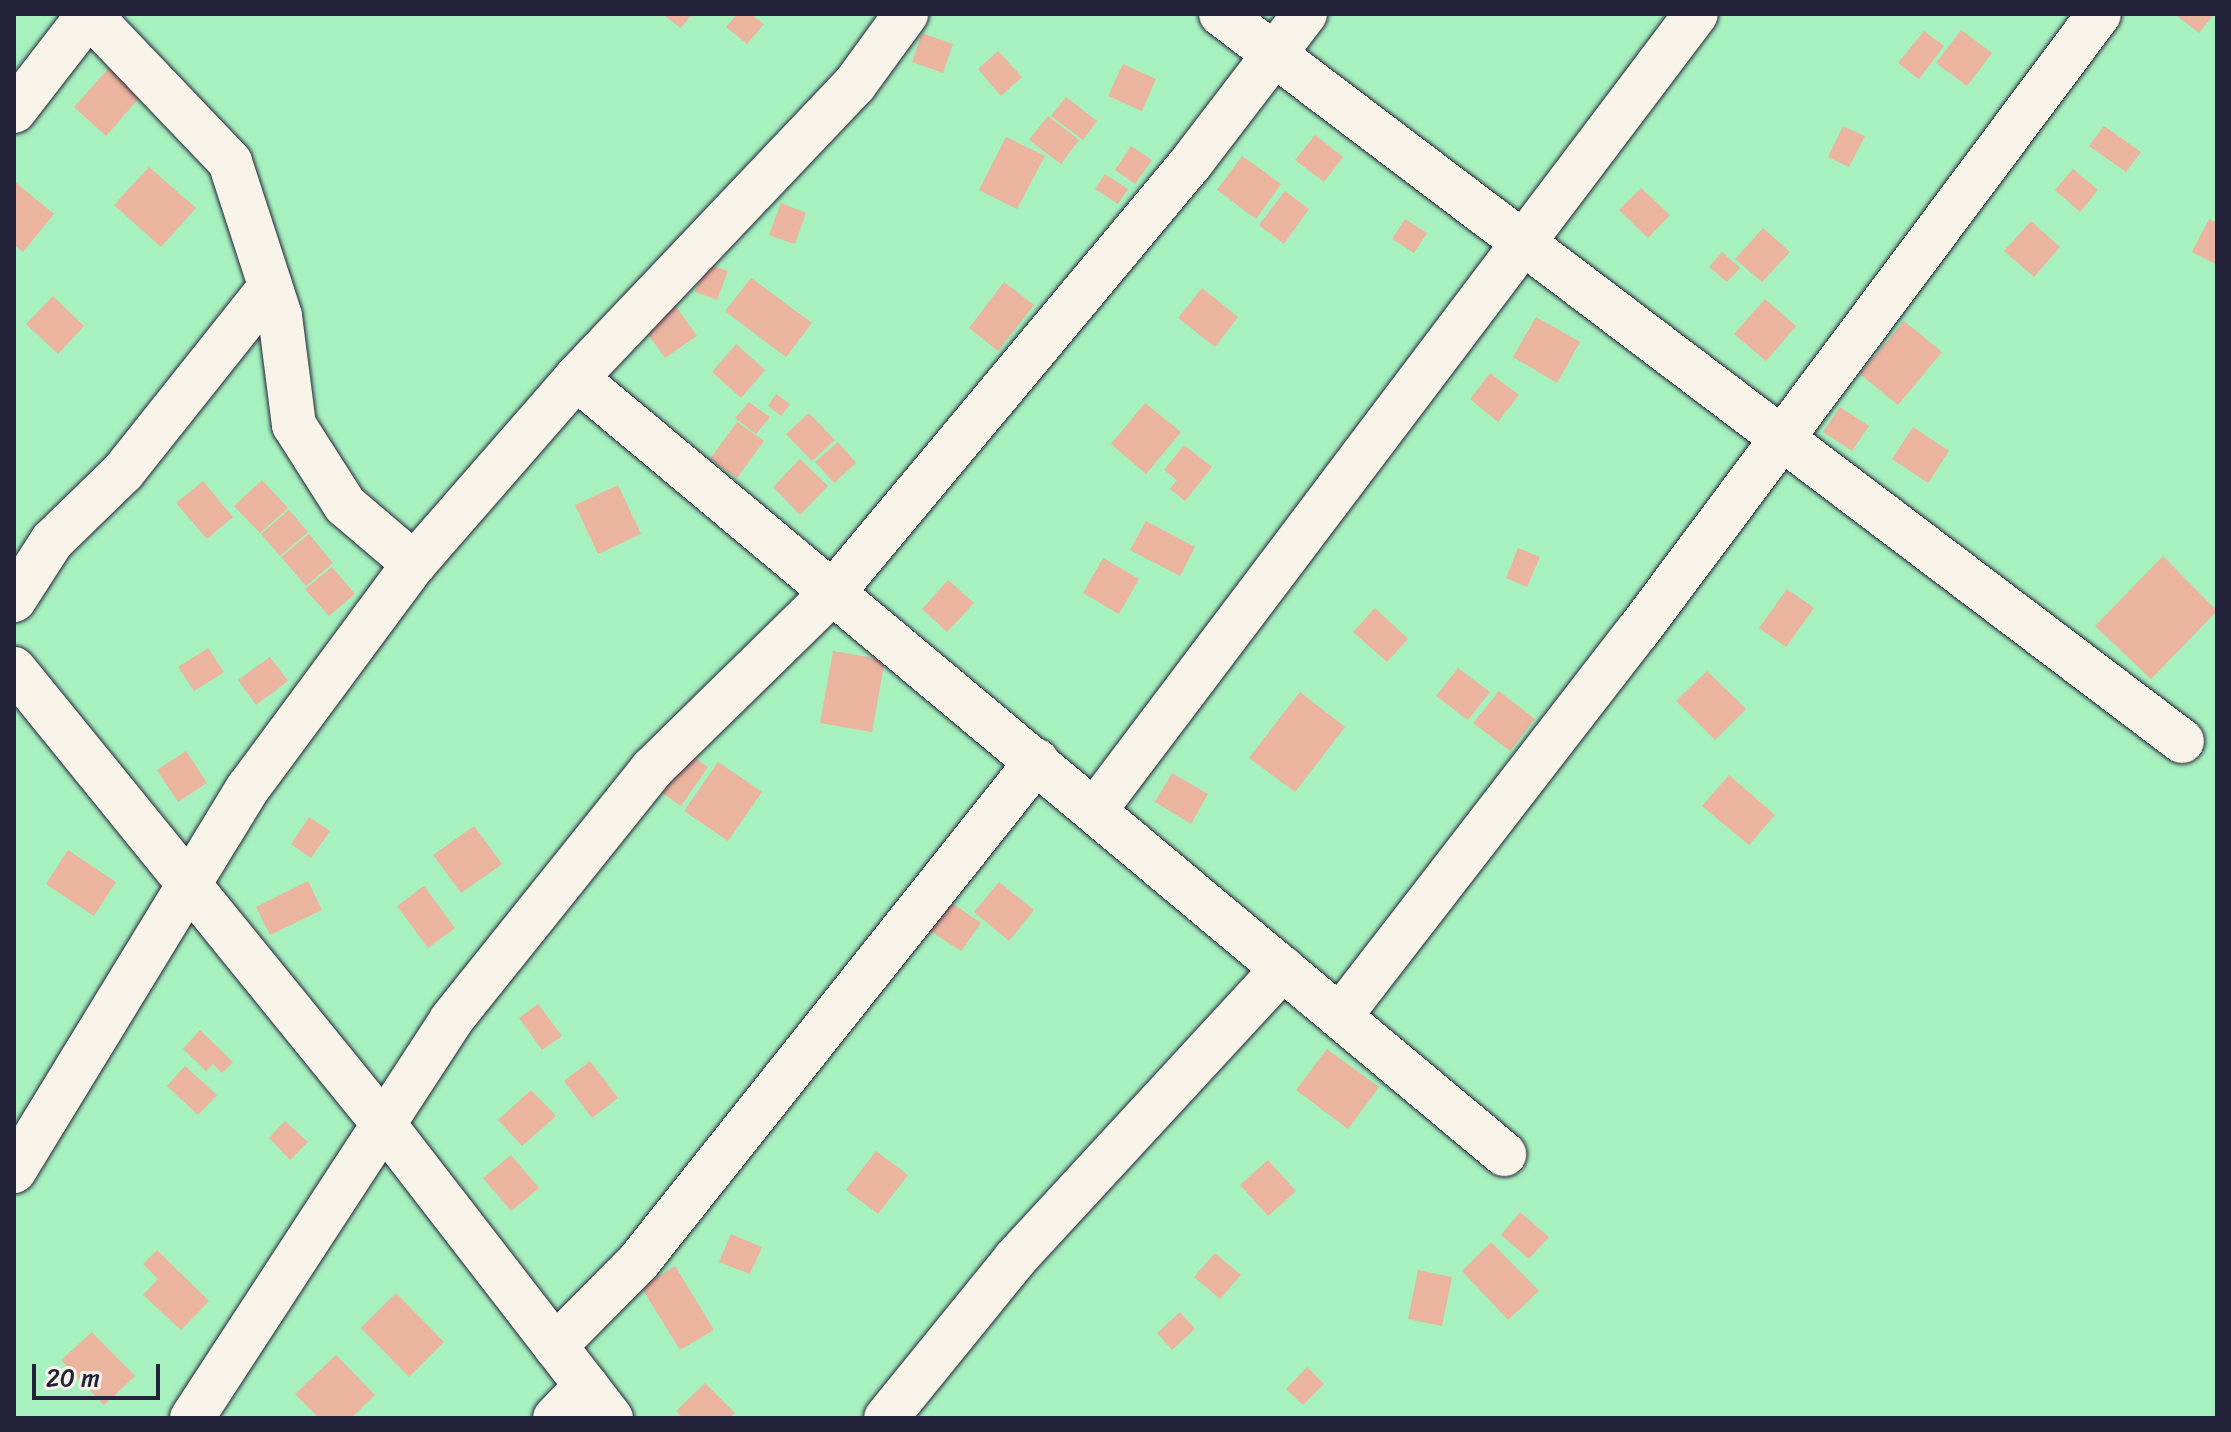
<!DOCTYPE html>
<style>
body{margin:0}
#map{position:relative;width:2231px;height:1432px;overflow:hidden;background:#f7f3e8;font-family:Sriracha,sans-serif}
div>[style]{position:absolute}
.green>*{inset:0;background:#a7f1bf}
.building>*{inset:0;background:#eab49f}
.roads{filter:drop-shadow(0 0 2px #22223b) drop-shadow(0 0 2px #22223b)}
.minor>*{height:44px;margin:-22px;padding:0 22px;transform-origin:22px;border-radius:22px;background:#f7f3e8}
span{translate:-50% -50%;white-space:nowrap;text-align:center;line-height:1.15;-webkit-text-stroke:8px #f7f3e8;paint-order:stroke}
.frame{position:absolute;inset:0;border:16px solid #22223b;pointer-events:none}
.scale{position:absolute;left:32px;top:1364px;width:128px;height:36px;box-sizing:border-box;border:4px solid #22223b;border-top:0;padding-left:10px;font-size:24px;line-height:28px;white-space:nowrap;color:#22223b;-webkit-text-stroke:6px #f7f3e8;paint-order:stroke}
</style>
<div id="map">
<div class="green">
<div style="clip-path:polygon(14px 14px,2217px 14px,2217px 1418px,14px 1418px)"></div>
</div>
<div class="building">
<div style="clip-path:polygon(662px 14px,692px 14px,681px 28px)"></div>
<div style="clip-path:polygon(737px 14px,751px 14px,764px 24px,747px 44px,726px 27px)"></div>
<div style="clip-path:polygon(2175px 14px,2214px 14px,2199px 33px)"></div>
<div style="clip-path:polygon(1961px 30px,1992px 53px,1967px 86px,1936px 63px)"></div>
<div style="clip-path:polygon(1924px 31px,1944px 46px,1919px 79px,1898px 63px)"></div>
<div style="clip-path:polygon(922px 33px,953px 44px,943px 73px,912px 62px)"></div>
<div style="clip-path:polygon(998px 51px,1022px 77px,1001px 96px,978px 69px)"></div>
<div style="clip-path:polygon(1123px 64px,1156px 79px,1142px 111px,1108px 96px)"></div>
<div style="clip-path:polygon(109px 68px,141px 96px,106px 136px,74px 107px)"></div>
<div style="clip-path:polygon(1066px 97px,1097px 121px,1083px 140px,1051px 116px)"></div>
<div style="clip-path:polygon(1048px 116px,1079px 140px,1061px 164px,1029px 140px)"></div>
<div style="clip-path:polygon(1843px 126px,1865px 136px,1849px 167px,1828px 157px)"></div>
<div style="clip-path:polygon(2104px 126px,2141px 152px,2126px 172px,2089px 146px)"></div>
<div style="clip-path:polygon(1315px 135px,1343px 157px,1324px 182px,1295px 160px)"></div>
<div style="clip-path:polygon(1006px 137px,1045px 156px,1017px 209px,979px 190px)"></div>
<div style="clip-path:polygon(1131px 146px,1152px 160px,1135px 184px,1115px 170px)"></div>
<div style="clip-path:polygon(1242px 156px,1281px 184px,1256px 219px,1217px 190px)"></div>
<div style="clip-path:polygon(149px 167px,196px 208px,161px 247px,114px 205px)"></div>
<div style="clip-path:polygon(2073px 169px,2098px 190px,2080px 212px,2055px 190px)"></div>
<div style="clip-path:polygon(1105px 174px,1128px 189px,1118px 204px,1095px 189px)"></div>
<div style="clip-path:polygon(14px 181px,54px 214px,23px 252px,14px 245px)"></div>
<div style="clip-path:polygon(1641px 188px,1670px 215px,1648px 238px,1619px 210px)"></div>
<div style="clip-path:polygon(1285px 191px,1309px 209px,1284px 244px,1259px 225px)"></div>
<div style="clip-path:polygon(781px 203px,806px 213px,795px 244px,769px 235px)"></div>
<div style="clip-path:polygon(1405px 219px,1427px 233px,1414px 253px,1392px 239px)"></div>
<div style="clip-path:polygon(2209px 219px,2217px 223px,2217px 265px,2192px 252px)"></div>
<div style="clip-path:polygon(2031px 221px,2060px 247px,2034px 277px,2004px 251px)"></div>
<div style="clip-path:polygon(1763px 228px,1790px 252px,1762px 282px,1735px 259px)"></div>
<div style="clip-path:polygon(1722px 252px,1740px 268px,1727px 282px,1709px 267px)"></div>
<div style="clip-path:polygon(706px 263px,728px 271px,717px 300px,695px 292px)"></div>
<div style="clip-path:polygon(751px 278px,812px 323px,786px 357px,725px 311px)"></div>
<div style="clip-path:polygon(1004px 282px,1034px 305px,998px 351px,969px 328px)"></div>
<div style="clip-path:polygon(1202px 288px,1238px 317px,1215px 347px,1178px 318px)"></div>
<div style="clip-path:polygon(668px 295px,697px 336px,665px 358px,636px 317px)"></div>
<div style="clip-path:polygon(53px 296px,84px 326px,58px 354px,26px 324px)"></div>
<div style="clip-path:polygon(1765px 299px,1796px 326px,1766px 361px,1734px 334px)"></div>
<div style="clip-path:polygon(1536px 317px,1580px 342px,1557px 383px,1513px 357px)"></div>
<div style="clip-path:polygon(1904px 321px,1942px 352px,1898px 405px,1860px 374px)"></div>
<div style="clip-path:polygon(736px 344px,765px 370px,741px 398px,712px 372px)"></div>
<div style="clip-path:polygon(1490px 373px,1519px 395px,1498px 422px,1470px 399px)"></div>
<div style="clip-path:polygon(776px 394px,790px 404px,781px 416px,768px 406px)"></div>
<div style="clip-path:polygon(749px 402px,770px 417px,756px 434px,735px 418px)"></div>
<div style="clip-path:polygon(1145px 403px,1181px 432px,1146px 474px,1111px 444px)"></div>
<div style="clip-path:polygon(1840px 407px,1869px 426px,1852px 451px,1823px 432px)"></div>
<div style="clip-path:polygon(809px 413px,835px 440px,812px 461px,786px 434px)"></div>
<div style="clip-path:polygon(737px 422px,764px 441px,737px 478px,710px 459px)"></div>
<div style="clip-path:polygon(1913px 427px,1949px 451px,1928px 483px,1892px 459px)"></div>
<div style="clip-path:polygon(838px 442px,856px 463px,834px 483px,815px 462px)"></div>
<div style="clip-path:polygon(1184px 445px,1212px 467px,1185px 501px,1170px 489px,1177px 480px,1164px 470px)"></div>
<div style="clip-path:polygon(800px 459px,828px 486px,800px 515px,773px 487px)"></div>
<div style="clip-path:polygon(262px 480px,288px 508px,260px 533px,234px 506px)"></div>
<div style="clip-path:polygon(203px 481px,233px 517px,207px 539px,176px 503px)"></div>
<div style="clip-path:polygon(618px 485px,641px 534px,598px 554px,575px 505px)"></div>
<div style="clip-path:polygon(289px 510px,308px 532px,280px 556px,261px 534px)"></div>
<div style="clip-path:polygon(1146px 521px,1195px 547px,1180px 576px,1130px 550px)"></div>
<div style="clip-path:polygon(309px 534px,333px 563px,306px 586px,281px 557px)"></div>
<div style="clip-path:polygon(1518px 548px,1540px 557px,1527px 587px,1506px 578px)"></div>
<div style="clip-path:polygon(2163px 556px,2217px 611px,2151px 679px,2095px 626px)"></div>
<div style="clip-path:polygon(1103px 558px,1139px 579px,1119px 614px,1083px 593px)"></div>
<div style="clip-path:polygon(332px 567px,355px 594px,329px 616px,305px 589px)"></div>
<div style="clip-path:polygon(948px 580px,974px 603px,947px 632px,922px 609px)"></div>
<div style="clip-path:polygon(1787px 589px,1814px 608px,1786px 647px,1759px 628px)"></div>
<div style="clip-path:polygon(1375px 608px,1408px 639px,1387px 662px,1353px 632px)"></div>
<div style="clip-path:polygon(208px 648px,224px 672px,194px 691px,178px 667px)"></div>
<div style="clip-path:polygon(833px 651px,885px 660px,872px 732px,820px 723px)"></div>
<div style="clip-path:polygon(270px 657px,288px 681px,256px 705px,238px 680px)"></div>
<div style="clip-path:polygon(1458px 668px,1490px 692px,1468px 720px,1436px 696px)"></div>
<div style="clip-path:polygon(1707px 671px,1746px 709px,1715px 740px,1676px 701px)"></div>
<div style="clip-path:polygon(1499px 691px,1535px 719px,1510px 751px,1473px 723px)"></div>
<div style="clip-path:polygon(1300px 692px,1345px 727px,1295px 792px,1249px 758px)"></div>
<div style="clip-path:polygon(679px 747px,708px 767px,681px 806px,652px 786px)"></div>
<div style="clip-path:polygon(186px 751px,207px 783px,178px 802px,157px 770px)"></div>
<div style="clip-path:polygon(718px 762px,762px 792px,728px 841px,684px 811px)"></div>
<div style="clip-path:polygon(1172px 773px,1208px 794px,1191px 824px,1155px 802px)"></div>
<div style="clip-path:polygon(1729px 775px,1775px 815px,1749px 845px,1702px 806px)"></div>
<div style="clip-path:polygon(309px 817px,330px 831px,311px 858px,291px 844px)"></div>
<div style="clip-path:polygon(474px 826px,502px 864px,461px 893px,433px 855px)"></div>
<div style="clip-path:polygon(68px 850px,116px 882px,94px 916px,46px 884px)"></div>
<div style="clip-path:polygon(308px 881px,322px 910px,270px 935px,256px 907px)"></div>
<div style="clip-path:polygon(999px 882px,1034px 910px,1009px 941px,974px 912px)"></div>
<div style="clip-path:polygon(424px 886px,455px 928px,428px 948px,397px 906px)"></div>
<div style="clip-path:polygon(947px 900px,981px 923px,961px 951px,927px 929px)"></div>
<div style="clip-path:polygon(538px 1004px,562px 1036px,542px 1050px,519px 1018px)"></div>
<div style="clip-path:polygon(200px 1030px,233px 1062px,222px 1073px,213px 1064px,206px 1071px,183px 1049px)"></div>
<div style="clip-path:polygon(1327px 1049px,1379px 1087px,1348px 1129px,1296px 1090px)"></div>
<div style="clip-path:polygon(590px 1061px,618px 1098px,592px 1118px,564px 1081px)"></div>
<div style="clip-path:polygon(185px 1066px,217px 1095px,198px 1115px,167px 1086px)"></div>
<div style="clip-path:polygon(531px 1090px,556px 1116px,522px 1146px,498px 1120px)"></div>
<div style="clip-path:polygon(285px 1121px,308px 1142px,290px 1160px,269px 1138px)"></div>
<div style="clip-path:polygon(876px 1151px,908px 1175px,878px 1214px,846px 1190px)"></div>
<div style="clip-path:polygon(511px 1155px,539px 1188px,511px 1211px,483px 1178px)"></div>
<div style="clip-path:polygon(1268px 1160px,1296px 1191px,1268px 1216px,1240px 1185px)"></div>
<div style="clip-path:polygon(1520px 1212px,1549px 1237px,1529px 1259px,1501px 1235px)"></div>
<div style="clip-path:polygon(731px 1234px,762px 1247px,750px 1274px,719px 1262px)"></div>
<div style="clip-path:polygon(1491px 1242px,1539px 1291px,1508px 1320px,1462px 1271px)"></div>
<div style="clip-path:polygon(157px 1250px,209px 1301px,181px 1330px,143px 1295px,158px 1279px,143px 1264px)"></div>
<div style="clip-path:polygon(1215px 1253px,1241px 1275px,1220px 1299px,1194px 1277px)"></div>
<div style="clip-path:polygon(675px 1266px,714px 1330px,680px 1350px,641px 1287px)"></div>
<div style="clip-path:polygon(1418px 1270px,1452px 1277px,1442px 1326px,1408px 1319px)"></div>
<div style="clip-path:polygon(396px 1293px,444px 1342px,409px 1377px,361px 1328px)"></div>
<div style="clip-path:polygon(1180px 1312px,1195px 1329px,1172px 1350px,1157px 1333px)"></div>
<div style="clip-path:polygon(92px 1332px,135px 1376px,104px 1405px,61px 1360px)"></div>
<div style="clip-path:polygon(336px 1355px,375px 1395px,351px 1418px,319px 1418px,295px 1394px)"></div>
<div style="clip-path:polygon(1307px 1367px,1324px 1384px,1303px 1405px,1286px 1389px)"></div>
<div style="clip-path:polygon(705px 1383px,735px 1413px,730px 1418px,683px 1418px,676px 1411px)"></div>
</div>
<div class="roads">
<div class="minor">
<div style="left:81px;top:14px;width:29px;rotate:35deg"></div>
<div style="left:105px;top:31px;width:181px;rotate:46.3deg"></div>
<div style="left:230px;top:162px;width:162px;rotate:72deg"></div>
<div style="left:280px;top:316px;width:110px;rotate:82.7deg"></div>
<div style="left:294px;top:425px;width:95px;rotate:57.5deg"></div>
<div style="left:345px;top:505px;width:91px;rotate:40.5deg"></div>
<div style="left:1221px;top:14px;width:1205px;rotate:37.11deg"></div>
<div style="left:14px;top:111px;width:123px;rotate:-52.3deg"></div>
<div style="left:576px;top:378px;width:1210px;rotate:39.9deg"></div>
<div style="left:14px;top:600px;width:70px;rotate:-57.2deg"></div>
<div style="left:52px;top:541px;width:99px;rotate:-44.2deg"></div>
<div style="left:123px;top:472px;width:236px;rotate:-51.5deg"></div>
<div style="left:14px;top:669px;width:590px;rotate:50.92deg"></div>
<div style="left:386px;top:1127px;width:368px;rotate:52.3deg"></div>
<div style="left:1095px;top:810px;width:997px;rotate:-52.95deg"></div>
<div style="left:1340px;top:1016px;width:487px;rotate:-52.3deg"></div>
<div style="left:1638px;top:631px;width:770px;rotate:-53.23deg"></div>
<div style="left:14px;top:1171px;width:449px;rotate:-58.6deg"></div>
<div style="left:248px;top:788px;width:279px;rotate:-53.5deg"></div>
<div style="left:414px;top:564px;width:247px;rotate:-48.9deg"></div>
<div style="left:576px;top:378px;width:405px;rotate:-46.5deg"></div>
<div style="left:855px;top:84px;width:87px;rotate:-53.9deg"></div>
<div style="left:555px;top:1346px;width:120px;rotate:-45.3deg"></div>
<div style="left:639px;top:1261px;width:639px;rotate:-51.48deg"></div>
<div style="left:192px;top:1418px;width:475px;rotate:-56.9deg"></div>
<div style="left:451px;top:1020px;width:322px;rotate:-51.3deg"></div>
<div style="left:652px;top:769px;width:255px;rotate:-44.4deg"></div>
<div style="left:834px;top:591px;width:557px;rotate:-50.17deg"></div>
<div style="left:1191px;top:163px;width:188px;rotate:-52.6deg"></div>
<div style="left:555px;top:1418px;width:45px;rotate:-45.9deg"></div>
<div style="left:886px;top:1418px;width:205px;rotate:-50.9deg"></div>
<div style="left:1015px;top:1259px;width:395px;rotate:-47.3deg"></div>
</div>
</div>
<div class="frame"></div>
<div class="scale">20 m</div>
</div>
